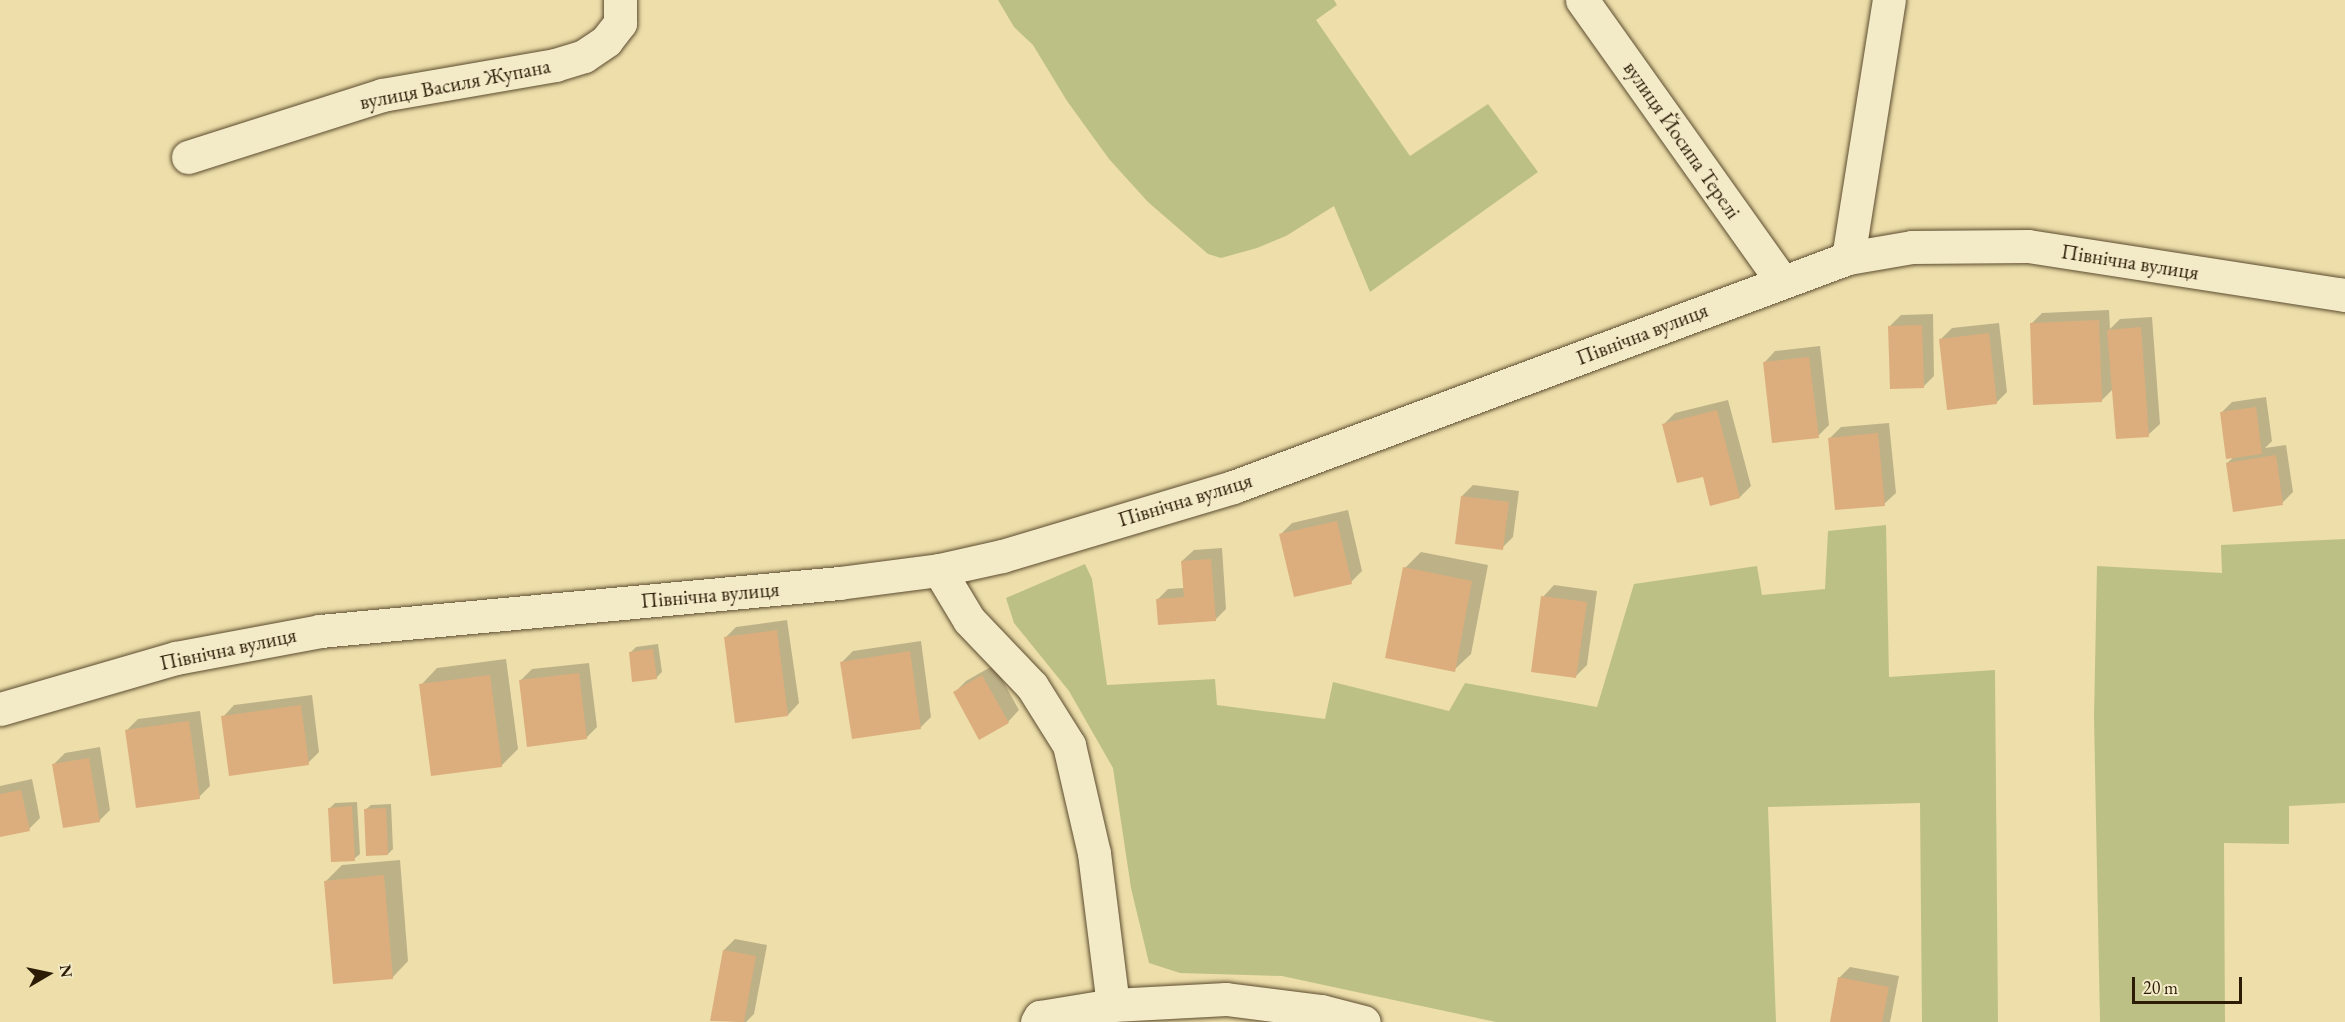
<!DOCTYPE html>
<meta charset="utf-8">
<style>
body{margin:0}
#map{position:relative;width:2345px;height:1022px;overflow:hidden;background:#eddeaa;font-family:"EB Garamond",serif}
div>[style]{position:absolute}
.green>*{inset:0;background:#bdc085}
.shadow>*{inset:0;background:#0003}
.building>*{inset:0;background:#ddae7d}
.roads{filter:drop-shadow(0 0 2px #5c4c2f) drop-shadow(0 0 2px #5c4c2f)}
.minor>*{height:33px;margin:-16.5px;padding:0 16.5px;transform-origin:16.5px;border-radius:16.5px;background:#f3eac8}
span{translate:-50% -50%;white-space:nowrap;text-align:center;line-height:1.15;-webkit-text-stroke:4.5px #f3eac8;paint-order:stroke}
.street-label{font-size:21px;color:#2c1c06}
.north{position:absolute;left:18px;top:944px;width:60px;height:60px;-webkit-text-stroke:4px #f3eac8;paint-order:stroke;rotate:81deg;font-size:16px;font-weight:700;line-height:24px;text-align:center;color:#2c1c06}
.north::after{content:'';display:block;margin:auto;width:21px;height:27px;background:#2c1c06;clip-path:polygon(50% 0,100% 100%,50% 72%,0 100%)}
.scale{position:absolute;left:2132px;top:977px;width:110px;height:27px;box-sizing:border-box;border:3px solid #2c1c06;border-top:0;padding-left:8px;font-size:18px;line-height:21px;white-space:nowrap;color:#2c1c06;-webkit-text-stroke:4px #f3eac8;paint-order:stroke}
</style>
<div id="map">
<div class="green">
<div style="clip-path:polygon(998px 0,1334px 0,1337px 5px,1316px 20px,1410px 156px,1488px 104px,1538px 172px,1370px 292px,1334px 206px,1286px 236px,1257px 248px,1221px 258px,1208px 254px,1148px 202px,1109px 159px,1067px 101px,1033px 45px,1014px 27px)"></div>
<div style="clip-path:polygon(1886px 525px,1889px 677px,1995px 670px,1998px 1022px,1922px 1022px,1920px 803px,1768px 807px,1776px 1022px,1496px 1022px,1282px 976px,1180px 973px,1149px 963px,1131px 888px,1113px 768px,1069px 691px,1014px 623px,1006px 598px,1085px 564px,1092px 579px,1107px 685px,1215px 679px,1217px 705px,1325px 719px,1333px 682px,1449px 711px,1465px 683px,1597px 707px,1634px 584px,1757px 566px,1762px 595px,1825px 589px,1828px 531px)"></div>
<div style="clip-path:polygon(2345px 539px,2345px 803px,2289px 806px,2289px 844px,2224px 843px,2225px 1022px,2100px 1022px,2094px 717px,2097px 566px,2222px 573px,2221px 545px)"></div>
</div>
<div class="shadow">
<div style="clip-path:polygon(2109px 310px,2110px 329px,2120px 319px,2152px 317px,2160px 424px,2148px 435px,2113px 389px,2102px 400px,2031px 324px,2042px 313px)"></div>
<div style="clip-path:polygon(1933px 314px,1934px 376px,1923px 387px,1890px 326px,1901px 315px)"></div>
<div style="clip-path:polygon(1999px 323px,2007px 392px,1996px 403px,1941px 339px,1952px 328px)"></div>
<div style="clip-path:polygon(1820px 346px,1829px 425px,1818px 436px,1764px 363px,1775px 351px)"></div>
<div style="clip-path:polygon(2266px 397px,2272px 441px,2265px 448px,2286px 445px,2293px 492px,2282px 503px,2227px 463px,2235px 456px,2221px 413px,2232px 402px)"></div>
<div style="clip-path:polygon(1728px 400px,1751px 486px,1740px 497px,1711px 504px,1704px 475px,1663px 425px,1675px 413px)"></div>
<div style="clip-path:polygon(1889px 423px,1896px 493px,1884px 504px,1830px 438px,1841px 427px)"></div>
<div style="clip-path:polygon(1473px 485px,1519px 491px,1513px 537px,1502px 548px,1462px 496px)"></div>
<div style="clip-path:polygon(1348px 510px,1362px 571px,1351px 582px,1281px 534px,1292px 523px)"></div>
<div style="clip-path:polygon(1222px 548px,1226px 609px,1215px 620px,1157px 600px,1168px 589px,1184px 588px,1182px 561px,1194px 550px)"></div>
<div style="clip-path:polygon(1421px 552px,1488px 565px,1471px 654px,1454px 670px,1405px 568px)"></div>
<div style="clip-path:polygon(1554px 585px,1597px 591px,1587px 665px,1576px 676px,1543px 597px)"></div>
<div style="clip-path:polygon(787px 620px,799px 703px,788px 715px,725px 638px,736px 627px)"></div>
<div style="clip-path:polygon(921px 641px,931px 717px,920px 728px,842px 662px,853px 651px)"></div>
<div style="clip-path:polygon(658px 644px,662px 672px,656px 678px,630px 653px,636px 647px)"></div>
<div style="clip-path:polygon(506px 659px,518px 749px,501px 766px,421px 685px,437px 668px)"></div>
<div style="clip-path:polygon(589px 663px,597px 727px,586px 738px,520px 681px,532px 669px)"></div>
<div style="clip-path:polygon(994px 665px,1019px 710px,1008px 722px,954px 693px,966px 681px)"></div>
<div style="clip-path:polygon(312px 695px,319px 752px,308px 763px,223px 717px,234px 705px)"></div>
<div style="clip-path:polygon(200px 711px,210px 786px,199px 797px,127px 730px,138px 719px)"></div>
<div style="clip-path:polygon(100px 747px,110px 810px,99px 821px,54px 764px,65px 753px)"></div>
<div style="clip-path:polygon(32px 779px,40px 818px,29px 829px,0 836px,0 786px)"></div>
<div style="clip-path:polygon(357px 802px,360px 854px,354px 859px,330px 808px,335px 803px)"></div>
<div style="clip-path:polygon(391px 804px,393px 849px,388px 854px,365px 810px,371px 805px)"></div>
<div style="clip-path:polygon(400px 860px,408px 961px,392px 978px,326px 881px,342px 865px)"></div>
<div style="clip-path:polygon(735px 939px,767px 945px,754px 1014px,746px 1022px,712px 1020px,724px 950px)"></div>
<div style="clip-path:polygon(1850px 967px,1899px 976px,1890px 1022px,1831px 1022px,1839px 978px)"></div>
</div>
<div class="building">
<div style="clip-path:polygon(2099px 320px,2102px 402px,2033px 405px,2030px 323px)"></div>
<div style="clip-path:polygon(1922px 325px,1924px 388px,1890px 389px,1888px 326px)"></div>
<div style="clip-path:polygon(2141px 327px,2149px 437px,2116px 439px,2107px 330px)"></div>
<div style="clip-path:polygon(1989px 333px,1997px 404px,1947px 410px,1939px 339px)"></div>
<div style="clip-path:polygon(1809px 357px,1819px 438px,1772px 443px,1763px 362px)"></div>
<div style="clip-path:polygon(2256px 407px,2262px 454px,2226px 459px,2220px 412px)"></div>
<div style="clip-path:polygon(1717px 410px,1740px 498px,1710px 506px,1703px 477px,1677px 483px,1662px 424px)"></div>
<div style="clip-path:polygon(1878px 433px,1885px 506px,1835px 510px,1828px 438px)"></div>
<div style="clip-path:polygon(2276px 455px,2283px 505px,2233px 512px,2226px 463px)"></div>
<div style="clip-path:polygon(1461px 496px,1509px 502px,1503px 550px,1455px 544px)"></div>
<div style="clip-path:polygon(1337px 521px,1352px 584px,1294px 597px,1279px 534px)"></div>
<div style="clip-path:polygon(1211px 559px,1216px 621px,1158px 625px,1156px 599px,1184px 597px,1181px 561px)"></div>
<div style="clip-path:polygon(1403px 567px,1472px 581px,1455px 672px,1385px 658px)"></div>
<div style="clip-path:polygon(1541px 596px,1587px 602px,1576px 678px,1531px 672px)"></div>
<div style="clip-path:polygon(777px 630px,788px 716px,735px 723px,724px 637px)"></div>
<div style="clip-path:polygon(653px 649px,657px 679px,632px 682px,629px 652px)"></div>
<div style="clip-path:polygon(910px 651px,921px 729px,852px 739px,840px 662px)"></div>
<div style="clip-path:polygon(579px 673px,587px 739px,527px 747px,519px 680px)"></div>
<div style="clip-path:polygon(490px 675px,502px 767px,431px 776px,419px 684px)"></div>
<div style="clip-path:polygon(982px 675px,1009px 723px,979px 740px,953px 692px)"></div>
<div style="clip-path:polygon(301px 705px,309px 765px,229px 776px,221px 716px)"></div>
<div style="clip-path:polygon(189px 721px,200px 799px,136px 808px,125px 730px)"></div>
<div style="clip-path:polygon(89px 758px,100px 822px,63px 828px,52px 764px)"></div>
<div style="clip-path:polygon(21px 790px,30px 831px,0 837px,0 794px)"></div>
<div style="clip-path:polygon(352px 806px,355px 861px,331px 862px,328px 808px)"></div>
<div style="clip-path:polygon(386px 808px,388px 855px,366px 856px,364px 809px)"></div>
<div style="clip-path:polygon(384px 875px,393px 979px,333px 984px,324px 881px)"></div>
<div style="clip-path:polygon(723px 950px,756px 956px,744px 1022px,710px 1021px)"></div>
<div style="clip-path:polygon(1838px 977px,1889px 987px,1882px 1022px,1830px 1022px)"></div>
</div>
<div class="roads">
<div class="minor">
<div style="left:1582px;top:0;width:345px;rotate:54.6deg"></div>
<div style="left:188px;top:157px;width:204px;rotate:-17.7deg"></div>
<div style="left:382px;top:95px;width:176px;rotate:-9.8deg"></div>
<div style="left:555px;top:65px;width:30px;rotate:-17deg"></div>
<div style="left:584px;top:56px;width:27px;rotate:-34deg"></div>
<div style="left:606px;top:41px;width:23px;rotate:-52deg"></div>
<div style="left:620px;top:23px;width:23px;rotate:-90deg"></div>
<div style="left:1848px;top:258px;width:261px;rotate:-81deg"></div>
<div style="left:939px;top:570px;width:58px;rotate:59deg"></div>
<div style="left:969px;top:620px;width:91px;rotate:46.3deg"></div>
<div style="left:1032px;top:686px;width:70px;rotate:57.9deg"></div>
<div style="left:1069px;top:745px;width:111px;rotate:77deg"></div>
<div style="left:1094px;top:853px;width:153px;rotate:82.9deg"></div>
<div style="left:1113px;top:1005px;width:113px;rotate:-3deg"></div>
<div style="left:1226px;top:999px;width:96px;rotate:7.2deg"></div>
<div style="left:1321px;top:1011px;width:44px;rotate:14.3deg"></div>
<div style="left:0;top:709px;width:183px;rotate:-16.2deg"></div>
<div style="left:176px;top:658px;width:147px;rotate:-10.6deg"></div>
<div style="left:320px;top:631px;width:521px;rotate:-5.28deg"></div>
<div style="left:839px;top:583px;width:101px;rotate:-7.4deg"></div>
<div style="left:939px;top:570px;width:65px;rotate:-12.5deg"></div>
<div style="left:1002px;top:556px;width:241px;rotate:-16.6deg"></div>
<div style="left:1233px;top:487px;width:656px;rotate:-20.42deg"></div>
<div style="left:1848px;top:258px;width:65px;rotate:-9.8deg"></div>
<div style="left:1912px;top:247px;width:116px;rotate:-0.5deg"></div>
<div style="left:2028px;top:246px;width:321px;rotate:8.8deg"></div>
<div style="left:1037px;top:1022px;width:6px;rotate:-59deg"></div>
<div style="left:1040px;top:1017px;width:74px;rotate:-9.3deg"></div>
</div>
</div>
<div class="street-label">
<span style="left:455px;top:84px;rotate:-11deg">вулиця Василя Жупана</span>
<span style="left:1682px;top:140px;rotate:55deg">вулиця Йосипа Терелі</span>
<span style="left:2130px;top:262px;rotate:9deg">Північна вулиця</span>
<span style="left:1642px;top:334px;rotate:-21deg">Північна вулиця</span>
<span style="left:1185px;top:500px;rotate:-17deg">Північна вулиця</span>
<span style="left:710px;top:595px;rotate:-5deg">Північна вулиця</span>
<span style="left:228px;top:649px;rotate:-12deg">Північна вулиця</span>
</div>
<div class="north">N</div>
<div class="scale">20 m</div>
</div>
